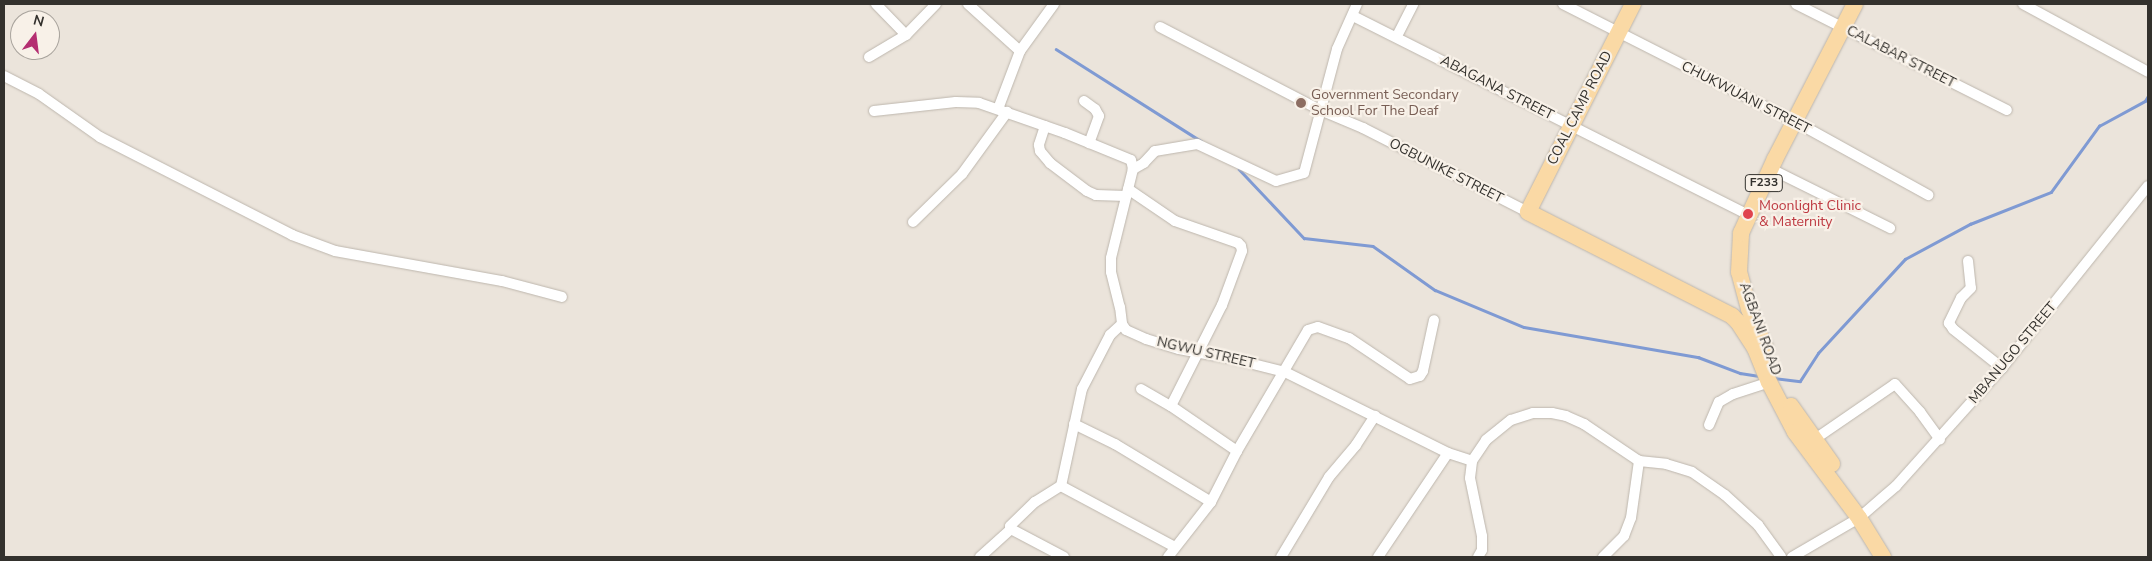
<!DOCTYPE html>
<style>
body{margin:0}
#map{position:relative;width:2152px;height:561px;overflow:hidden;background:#ebe4db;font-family:"Nunito Sans",sans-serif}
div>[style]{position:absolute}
.stream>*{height:2.5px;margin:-1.25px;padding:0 1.25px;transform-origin:1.25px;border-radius:1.25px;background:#7f9ad3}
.roads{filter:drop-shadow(0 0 1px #bdb6ad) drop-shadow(0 0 1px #bdb6ad)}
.minor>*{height:10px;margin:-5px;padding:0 5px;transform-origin:5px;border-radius:5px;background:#fff}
.primary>*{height:16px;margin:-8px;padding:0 8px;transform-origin:8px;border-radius:8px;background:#fad9a5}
.dots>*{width:14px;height:14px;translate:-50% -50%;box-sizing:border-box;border:2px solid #f8f1e8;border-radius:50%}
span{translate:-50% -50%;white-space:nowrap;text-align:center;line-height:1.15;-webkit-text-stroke:4.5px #f8f1e8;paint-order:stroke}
.shield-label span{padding:1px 4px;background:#f8f1e8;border:1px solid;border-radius:4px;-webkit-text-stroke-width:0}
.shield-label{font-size:12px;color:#33312d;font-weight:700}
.street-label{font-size:14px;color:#33312d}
.education-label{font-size:14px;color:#785e54}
.left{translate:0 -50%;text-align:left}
.health-label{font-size:14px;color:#be3a42}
.frame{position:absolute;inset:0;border:5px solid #33312d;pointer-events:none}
.north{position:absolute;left:10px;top:10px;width:50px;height:50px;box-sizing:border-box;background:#f8f1e8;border:1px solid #a9a49d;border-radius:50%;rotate:15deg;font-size:14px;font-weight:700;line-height:20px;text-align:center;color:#33312d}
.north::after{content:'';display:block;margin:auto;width:18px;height:22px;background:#b42e71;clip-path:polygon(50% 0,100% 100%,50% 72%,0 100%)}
</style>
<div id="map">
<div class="stream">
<div style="left:1056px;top:49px;width:172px;rotate:32.4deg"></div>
<div style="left:1239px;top:169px;width:95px;rotate:46.7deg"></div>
<div style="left:1304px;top:238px;width:69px;rotate:6.6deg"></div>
<div style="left:1373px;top:246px;width:76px;rotate:35.4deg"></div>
<div style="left:1435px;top:290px;width:96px;rotate:22.6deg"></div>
<div style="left:1524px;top:327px;width:177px;rotate:9.8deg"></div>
<div style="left:1698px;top:357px;width:45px;rotate:20.9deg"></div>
<div style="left:1740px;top:373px;width:19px;rotate:9deg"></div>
<div style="left:1774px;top:378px;width:26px;rotate:7deg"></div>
<div style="left:1800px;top:381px;width:33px;rotate:-57deg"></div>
<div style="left:1818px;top:353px;width:128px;rotate:-47.2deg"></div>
<div style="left:1905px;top:259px;width:74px;rotate:-28.3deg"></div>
<div style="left:1970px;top:224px;width:87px;rotate:-21.6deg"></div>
<div style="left:2051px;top:192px;width:82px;rotate:-54deg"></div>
<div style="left:2099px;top:126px;width:52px;rotate:-28.5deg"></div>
<div style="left:2145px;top:101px;width:6px;rotate:-59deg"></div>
</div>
<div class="roads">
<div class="minor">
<div style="left:876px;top:4px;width:43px;rotate:45.9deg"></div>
<div style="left:906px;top:35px;width:43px;rotate:-45.9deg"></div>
<div style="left:968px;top:4px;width:70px;rotate:42.1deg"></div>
<div style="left:1357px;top:4px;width:49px;rotate:114deg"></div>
<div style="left:1337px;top:49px;width:128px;rotate:104.9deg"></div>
<div style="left:1304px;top:173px;width:29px;rotate:164deg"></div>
<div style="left:1276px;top:181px;width:87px;rotate:-154.9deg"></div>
<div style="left:1197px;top:144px;width:43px;rotate:170.5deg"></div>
<div style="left:1155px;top:151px;width:16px;rotate:133deg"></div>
<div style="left:1144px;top:163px;width:13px;rotate:151deg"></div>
<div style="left:1133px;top:169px;width:92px;rotate:103.9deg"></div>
<div style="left:1111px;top:258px;width:14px;rotate:90deg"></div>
<div style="left:1111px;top:272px;width:36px;rotate:76deg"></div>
<div style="left:1120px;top:307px;width:17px;rotate:83deg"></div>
<div style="left:1122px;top:324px;width:7px;rotate:56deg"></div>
<div style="left:1126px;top:330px;width:22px;rotate:24deg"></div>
<div style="left:1146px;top:339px;width:34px;rotate:17deg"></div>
<div style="left:1179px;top:349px;width:55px;rotate:10.5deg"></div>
<div style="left:1233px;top:359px;width:54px;rotate:14deg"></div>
<div style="left:1285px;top:372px;width:182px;rotate:26.4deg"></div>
<div style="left:1448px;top:453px;width:25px;rotate:18deg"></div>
<div style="left:1563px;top:4px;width:271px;rotate:26.9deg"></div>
<div style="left:1805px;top:127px;width:141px;rotate:28.9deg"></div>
<div style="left:1796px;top:4px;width:236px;rotate:26.7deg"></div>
<div style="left:2023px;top:4px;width:142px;rotate:28.5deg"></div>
<div style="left:1353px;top:16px;width:442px;rotate:26.7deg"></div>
<div style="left:1160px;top:27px;width:180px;rotate:27.4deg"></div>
<div style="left:1320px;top:110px;width:47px;rotate:22.7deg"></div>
<div style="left:1363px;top:128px;width:185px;rotate:27deg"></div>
<div style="left:1397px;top:36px;width:36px;rotate:-63deg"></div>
<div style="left:869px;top:57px;width:43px;rotate:-30.7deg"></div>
<div style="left:4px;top:76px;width:39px;rotate:27deg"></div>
<div style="left:39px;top:94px;width:75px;rotate:35.2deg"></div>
<div style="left:100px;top:137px;width:216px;rotate:27deg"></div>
<div style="left:292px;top:235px;width:46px;rotate:20.4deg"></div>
<div style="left:335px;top:251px;width:170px;rotate:10.2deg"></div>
<div style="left:502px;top:281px;width:62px;rotate:14.9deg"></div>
<div style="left:1084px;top:101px;width:14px;rotate:36deg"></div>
<div style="left:1095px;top:109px;width:8px;rotate:60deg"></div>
<div style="left:1099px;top:116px;width:29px;rotate:110deg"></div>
<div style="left:998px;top:109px;width:62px;rotate:-69.2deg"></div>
<div style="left:1020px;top:51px;width:58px;rotate:-54.1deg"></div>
<div style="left:874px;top:111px;width:82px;rotate:-6.3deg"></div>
<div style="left:956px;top:102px;width:23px;rotate:2deg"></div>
<div style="left:979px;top:103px;width:91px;rotate:19.2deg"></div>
<div style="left:1065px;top:133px;width:71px;rotate:22.2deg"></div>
<div style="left:1131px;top:160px;width:9px;rotate:77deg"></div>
<div style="left:1045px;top:126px;width:20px;rotate:108deg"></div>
<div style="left:1039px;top:145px;width:6px;rotate:81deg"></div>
<div style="left:1040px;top:151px;width:16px;rotate:50deg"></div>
<div style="left:1050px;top:163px;width:46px;rotate:37.1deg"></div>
<div style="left:1087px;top:191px;width:10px;rotate:24deg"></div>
<div style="left:1096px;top:195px;width:30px;rotate:2deg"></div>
<div style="left:1771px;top:169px;width:133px;rotate:26.4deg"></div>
<div style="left:1128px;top:189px;width:57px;rotate:34.2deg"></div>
<div style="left:1175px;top:221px;width:67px;rotate:19.2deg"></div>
<div style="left:1238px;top:243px;width:4px;rotate:45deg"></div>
<div style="left:1241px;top:246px;width:5px;rotate:79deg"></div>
<div style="left:1242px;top:251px;width:58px;rotate:110.3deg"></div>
<div style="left:1222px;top:305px;width:113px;rotate:116.8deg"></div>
<div style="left:913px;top:222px;width:69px;rotate:-44.4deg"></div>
<div style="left:962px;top:174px;width:77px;rotate:-54deg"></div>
<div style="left:1968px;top:261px;width:27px;rotate:84deg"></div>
<div style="left:1971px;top:288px;width:14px;rotate:135deg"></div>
<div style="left:1961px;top:298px;width:28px;rotate:116deg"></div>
<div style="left:1949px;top:323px;width:7px;rotate:56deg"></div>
<div style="left:1953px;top:329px;width:63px;rotate:38.5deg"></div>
<div style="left:1141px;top:389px;width:34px;rotate:30deg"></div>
<div style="left:1171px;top:406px;width:80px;rotate:34.3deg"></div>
<div style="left:1074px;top:424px;width:46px;rotate:26deg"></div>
<div style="left:1115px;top:444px;width:112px;rotate:31.1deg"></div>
<div style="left:1709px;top:425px;width:25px;rotate:-67deg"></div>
<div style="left:1719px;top:402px;width:16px;rotate:-30deg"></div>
<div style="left:1733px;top:394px;width:38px;rotate:-18deg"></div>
<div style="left:1815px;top:439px;width:97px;rotate:-34.5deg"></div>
<div style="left:1895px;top:384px;width:38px;rotate:48deg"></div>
<div style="left:1920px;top:412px;width:34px;rotate:54deg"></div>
<div style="left:1061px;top:486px;width:129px;rotate:28.2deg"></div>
<div style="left:980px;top:557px;width:42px;rotate:-42.1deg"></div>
<div style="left:1064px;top:557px;width:60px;rotate:-152.2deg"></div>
<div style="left:1011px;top:529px;width:3px;rotate:-108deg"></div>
<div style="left:1010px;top:526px;width:35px;rotate:-44deg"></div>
<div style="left:1035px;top:502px;width:31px;rotate:-32deg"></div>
<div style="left:1061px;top:486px;width:99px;rotate:-77.8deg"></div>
<div style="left:1082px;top:389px;width:61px;rotate:-62.6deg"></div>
<div style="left:1110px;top:335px;width:16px;rotate:-43deg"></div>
<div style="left:1168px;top:557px;width:70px;rotate:-52deg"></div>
<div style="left:1211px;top:502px;width:57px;rotate:-63deg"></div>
<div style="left:1237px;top:451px;width:140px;rotate:-59.6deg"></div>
<div style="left:1308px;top:330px;width:10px;rotate:-17deg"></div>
<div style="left:1318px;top:327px;width:33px;rotate:20deg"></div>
<div style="left:1349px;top:338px;width:73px;rotate:33.9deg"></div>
<div style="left:1410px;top:379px;width:10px;rotate:-17deg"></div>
<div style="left:1420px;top:376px;width:6px;rotate:-59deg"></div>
<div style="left:1423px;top:371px;width:52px;rotate:-77.8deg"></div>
<div style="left:1281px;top:557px;width:93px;rotate:-59deg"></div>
<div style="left:1329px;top:477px;width:42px;rotate:-49.8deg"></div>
<div style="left:1356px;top:445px;width:35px;rotate:-57deg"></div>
<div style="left:1378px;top:557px;width:125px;rotate:-56.1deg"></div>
<div style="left:1478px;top:557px;width:8px;rotate:-60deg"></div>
<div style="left:1482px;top:550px;width:14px;rotate:-90deg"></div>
<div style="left:1482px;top:536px;width:59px;rotate:-101.7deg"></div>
<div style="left:1470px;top:478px;width:17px;rotate:-83deg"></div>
<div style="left:1472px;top:461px;width:25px;rotate:-56deg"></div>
<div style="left:1486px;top:440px;width:32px;rotate:-39deg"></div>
<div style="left:1511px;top:420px;width:23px;rotate:-18deg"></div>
<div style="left:1533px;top:413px;width:19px"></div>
<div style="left:1552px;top:413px;width:14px;rotate:12deg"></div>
<div style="left:1566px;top:416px;width:20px;rotate:24deg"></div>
<div style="left:1584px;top:424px;width:66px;rotate:33.9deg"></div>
<div style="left:1639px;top:461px;width:27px;rotate:6deg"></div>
<div style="left:1666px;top:464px;width:27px;rotate:17deg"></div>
<div style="left:1692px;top:472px;width:40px;rotate:34.9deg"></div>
<div style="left:1725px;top:495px;width:45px;rotate:42.3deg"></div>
<div style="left:1758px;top:525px;width:39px;rotate:54deg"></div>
<div style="left:1603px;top:557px;width:30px;rotate:-45deg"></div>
<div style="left:1624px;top:536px;width:19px;rotate:-69deg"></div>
<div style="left:1631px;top:518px;width:58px;rotate:-82deg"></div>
<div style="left:1792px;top:557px;width:78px;rotate:-30.2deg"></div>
<div style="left:1859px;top:518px;width:49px;rotate:-40.9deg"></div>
<div style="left:1896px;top:486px;width:159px;rotate:-48.1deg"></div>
<div style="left:2002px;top:368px;width:233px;rotate:-51.3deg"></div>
</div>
<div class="primary">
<div style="left:1633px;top:4px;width:233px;rotate:116.8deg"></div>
<div style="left:1528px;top:212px;width:229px;rotate:27deg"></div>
<div style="left:1732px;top:316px;width:8px;rotate:45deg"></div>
<div style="left:1738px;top:322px;width:31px;rotate:57deg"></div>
<div style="left:1755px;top:348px;width:37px;rotate:68deg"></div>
<div style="left:1769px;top:382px;width:56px;rotate:62.5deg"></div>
<div style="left:1795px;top:432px;width:107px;rotate:53.3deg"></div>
<div style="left:1859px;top:518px;width:46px;rotate:58.4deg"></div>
<div style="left:1765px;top:347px;width:41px;rotate:-112.8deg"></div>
<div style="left:1749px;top:309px;width:38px;rotate:-105deg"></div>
<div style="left:1739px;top:272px;width:39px;rotate:-87deg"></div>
<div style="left:1741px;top:233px;width:81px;rotate:-65.3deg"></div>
<div style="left:1775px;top:159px;width:174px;rotate:-62.7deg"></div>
<div style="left:1791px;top:406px;width:71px;rotate:54.7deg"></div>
</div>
</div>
<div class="dots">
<div style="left:1301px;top:103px;background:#8d6e63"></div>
<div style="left:1748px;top:214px;background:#e0444e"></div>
</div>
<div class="shield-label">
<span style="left:1764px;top:183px">F233</span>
</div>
<div class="street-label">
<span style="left:1901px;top:57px;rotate:27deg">CALABAR STREET</span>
<span style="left:1497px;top:88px;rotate:27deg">ABAGANA STREET</span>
<span style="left:1746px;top:98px;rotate:27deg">CHUKWUANI STREET</span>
<span style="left:1580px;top:108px;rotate:-63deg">COAL CAMP ROAD</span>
<span style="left:1446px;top:171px;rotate:27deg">OGBUNIKE STREET</span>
<span style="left:1760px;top:329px;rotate:70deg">AGBANI ROAD</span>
<span style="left:1206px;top:353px;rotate:13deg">NGWU STREET</span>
<span style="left:2013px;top:353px;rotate:-50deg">MBANUGO STREET</span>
</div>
<div class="education-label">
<span class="left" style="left:1311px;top:103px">Government Secondary<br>School For The Deaf</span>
</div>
<div class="health-label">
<span class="left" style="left:1759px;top:214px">Moonlight Clinic<br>&amp; Maternity</span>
</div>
<div class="frame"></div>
<div class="north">N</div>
</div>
